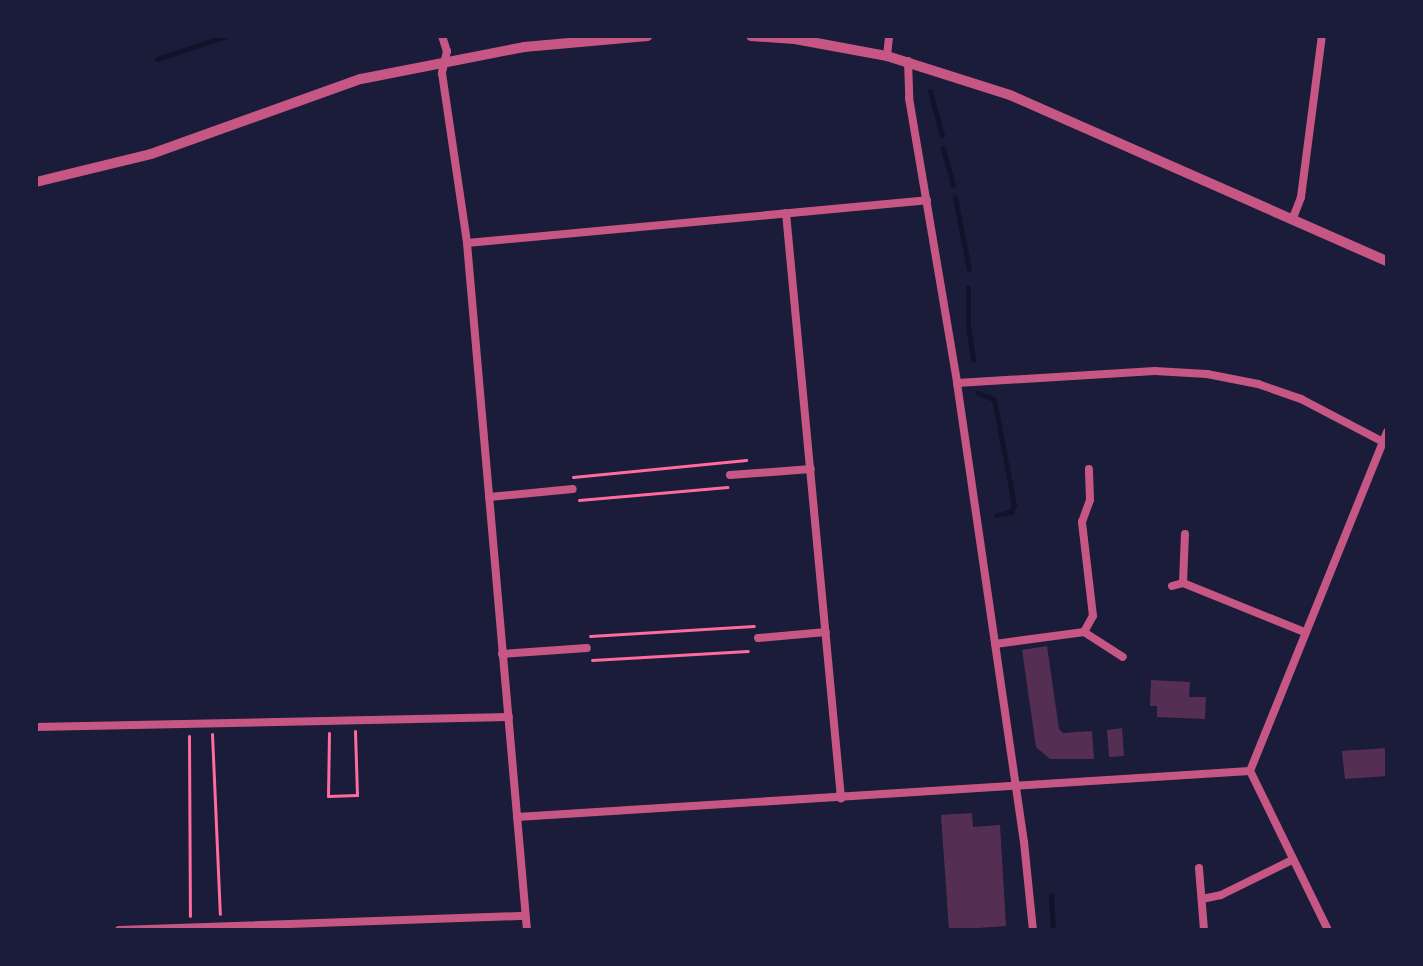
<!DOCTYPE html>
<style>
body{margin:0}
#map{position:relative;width:1423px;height:966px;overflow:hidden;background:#1b1b3a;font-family:"Roboto Condensed",sans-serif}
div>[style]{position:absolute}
.stream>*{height:5px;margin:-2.5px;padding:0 2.5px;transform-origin:2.5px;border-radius:2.5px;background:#12122b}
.building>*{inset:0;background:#542f53}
.path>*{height:3px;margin:-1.5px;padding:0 1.5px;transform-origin:1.5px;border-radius:1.5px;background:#ff6b9d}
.minor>*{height:8px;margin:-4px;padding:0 4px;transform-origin:4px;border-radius:4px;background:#c65784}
.tertiary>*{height:10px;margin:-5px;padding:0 5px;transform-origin:5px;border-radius:5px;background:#c65784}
span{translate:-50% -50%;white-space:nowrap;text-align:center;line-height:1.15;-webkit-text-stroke:7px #1b1b3a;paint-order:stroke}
.frame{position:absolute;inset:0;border:38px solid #1b1b3a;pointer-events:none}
</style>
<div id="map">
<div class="stream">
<div style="left:157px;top:59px;width:74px;rotate:-18.2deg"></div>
<div style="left:930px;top:91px;width:46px;rotate:74.7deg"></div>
<div style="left:943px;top:148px;width:38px;rotate:75deg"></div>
<div style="left:955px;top:197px;width:74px;rotate:79.1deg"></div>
<div style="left:968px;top:287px;width:40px;rotate:90deg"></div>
<div style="left:968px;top:327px;width:33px;rotate:81deg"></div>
<div style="left:978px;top:393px;width:17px;rotate:21deg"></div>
<div style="left:994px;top:399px;width:108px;rotate:79.3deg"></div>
<div style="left:1014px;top:505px;width:8px;rotate:113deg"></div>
<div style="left:1011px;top:512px;width:15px;rotate:169deg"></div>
<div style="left:1051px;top:895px;width:35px;rotate:87deg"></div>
</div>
<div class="building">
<div style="clip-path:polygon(1047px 646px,1059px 729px,1063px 733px,1092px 731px,1094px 759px,1050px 759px,1036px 747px,1022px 650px)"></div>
<div style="clip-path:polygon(1151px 680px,1190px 682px,1189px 697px,1206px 697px,1205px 719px,1157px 717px,1157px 706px,1150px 706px)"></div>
<div style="clip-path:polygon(1122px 728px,1124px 756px,1109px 757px,1107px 730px)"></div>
<div style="clip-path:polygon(1387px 748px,1387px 776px,1345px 779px,1342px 751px)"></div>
<div style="clip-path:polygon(972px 813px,973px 827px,1000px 825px,1006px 926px,949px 930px,941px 815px)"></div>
</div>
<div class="path">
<div style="left:573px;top:477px;width:174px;rotate:-5.6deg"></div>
<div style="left:579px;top:500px;width:149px;rotate:-5deg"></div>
<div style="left:590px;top:636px;width:164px;rotate:-3.5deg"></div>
<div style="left:592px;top:660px;width:156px;rotate:-3.3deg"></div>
<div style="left:329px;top:733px;width:63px;rotate:90.9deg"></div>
<div style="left:328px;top:796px;width:29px;rotate:-2deg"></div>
<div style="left:357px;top:795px;width:64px;rotate:-91.8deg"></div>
<div style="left:212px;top:734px;width:180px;rotate:87.5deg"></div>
<div style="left:189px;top:736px;width:180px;rotate:89.7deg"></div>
</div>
<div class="minor">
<div style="left:442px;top:36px;width:16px;rotate:72deg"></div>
<div style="left:447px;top:51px;width:23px;rotate:103deg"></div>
<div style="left:442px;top:73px;width:172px;rotate:81.6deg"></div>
<div style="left:467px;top:243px;width:690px;rotate:85.01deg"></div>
<div style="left:887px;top:56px;width:20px;rotate:-84deg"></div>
<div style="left:908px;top:61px;width:37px;rotate:88deg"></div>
<div style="left:909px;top:98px;width:289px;rotate:80.4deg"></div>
<div style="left:957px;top:383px;width:464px;rotate:81.7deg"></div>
<div style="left:1024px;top:842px;width:88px;rotate:84.2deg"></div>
<div style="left:786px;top:213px;width:588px;rotate:84.63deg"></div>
<div style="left:1293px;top:218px;width:22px;rotate:-69deg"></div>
<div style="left:1301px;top:197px;width:162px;rotate:-82.6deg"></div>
<div style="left:467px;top:243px;width:462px;rotate:-5.3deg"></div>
<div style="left:957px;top:383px;width:198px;rotate:-3.5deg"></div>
<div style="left:1155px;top:371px;width:52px;rotate:3.3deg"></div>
<div style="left:1207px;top:374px;width:52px;rotate:11.1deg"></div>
<div style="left:1258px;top:384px;width:46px;rotate:19.2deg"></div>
<div style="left:1301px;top:399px;width:95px;rotate:27.6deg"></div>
<div style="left:730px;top:475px;width:81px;rotate:-4.2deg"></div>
<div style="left:489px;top:497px;width:84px;rotate:-5.4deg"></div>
<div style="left:1183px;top:583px;width:131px;rotate:22deg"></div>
<div style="left:1172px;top:586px;width:11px;rotate:-15deg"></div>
<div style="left:1183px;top:583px;width:49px;rotate:-87.7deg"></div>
<div style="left:1084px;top:632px;width:18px;rotate:-61deg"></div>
<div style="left:1093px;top:616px;width:95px;rotate:-96.7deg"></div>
<div style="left:1082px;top:522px;width:23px;rotate:-70deg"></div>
<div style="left:1090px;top:500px;width:31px;rotate:-92deg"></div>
<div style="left:758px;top:638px;width:68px;rotate:-5deg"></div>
<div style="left:995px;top:644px;width:90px;rotate:-7.7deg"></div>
<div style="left:1084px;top:632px;width:46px;rotate:32.7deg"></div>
<div style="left:502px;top:654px;width:85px;rotate:-4deg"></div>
<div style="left:36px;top:727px;width:473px;rotate:-1.2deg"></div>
<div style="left:517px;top:817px;width:734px;rotate:-3.59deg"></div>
<div style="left:1199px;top:868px;width:62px;rotate:85.4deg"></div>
<div style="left:1202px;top:899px;width:19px;rotate:-12deg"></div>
<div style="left:1221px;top:895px;width:79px;rotate:-26.2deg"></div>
<div style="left:119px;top:930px;width:406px;rotate:-2deg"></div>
<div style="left:1328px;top:930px;width:177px;rotate:-116.1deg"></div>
<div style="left:1250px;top:771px;width:366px;rotate:-68deg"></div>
</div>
<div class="tertiary">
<div style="left:751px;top:36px;width:44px;rotate:3.9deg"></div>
<div style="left:795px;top:39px;width:94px;rotate:10.5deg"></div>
<div style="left:887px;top:56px;width:129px;rotate:17.6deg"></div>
<div style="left:1010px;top:95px;width:412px;rotate:23.8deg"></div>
<div style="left:36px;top:182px;width:118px;rotate:-13.7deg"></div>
<div style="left:151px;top:154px;width:223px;rotate:-19.7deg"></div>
<div style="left:361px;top:79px;width:166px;rotate:-11.1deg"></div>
<div style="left:524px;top:47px;width:124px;rotate:-5.1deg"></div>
</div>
<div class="frame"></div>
</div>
